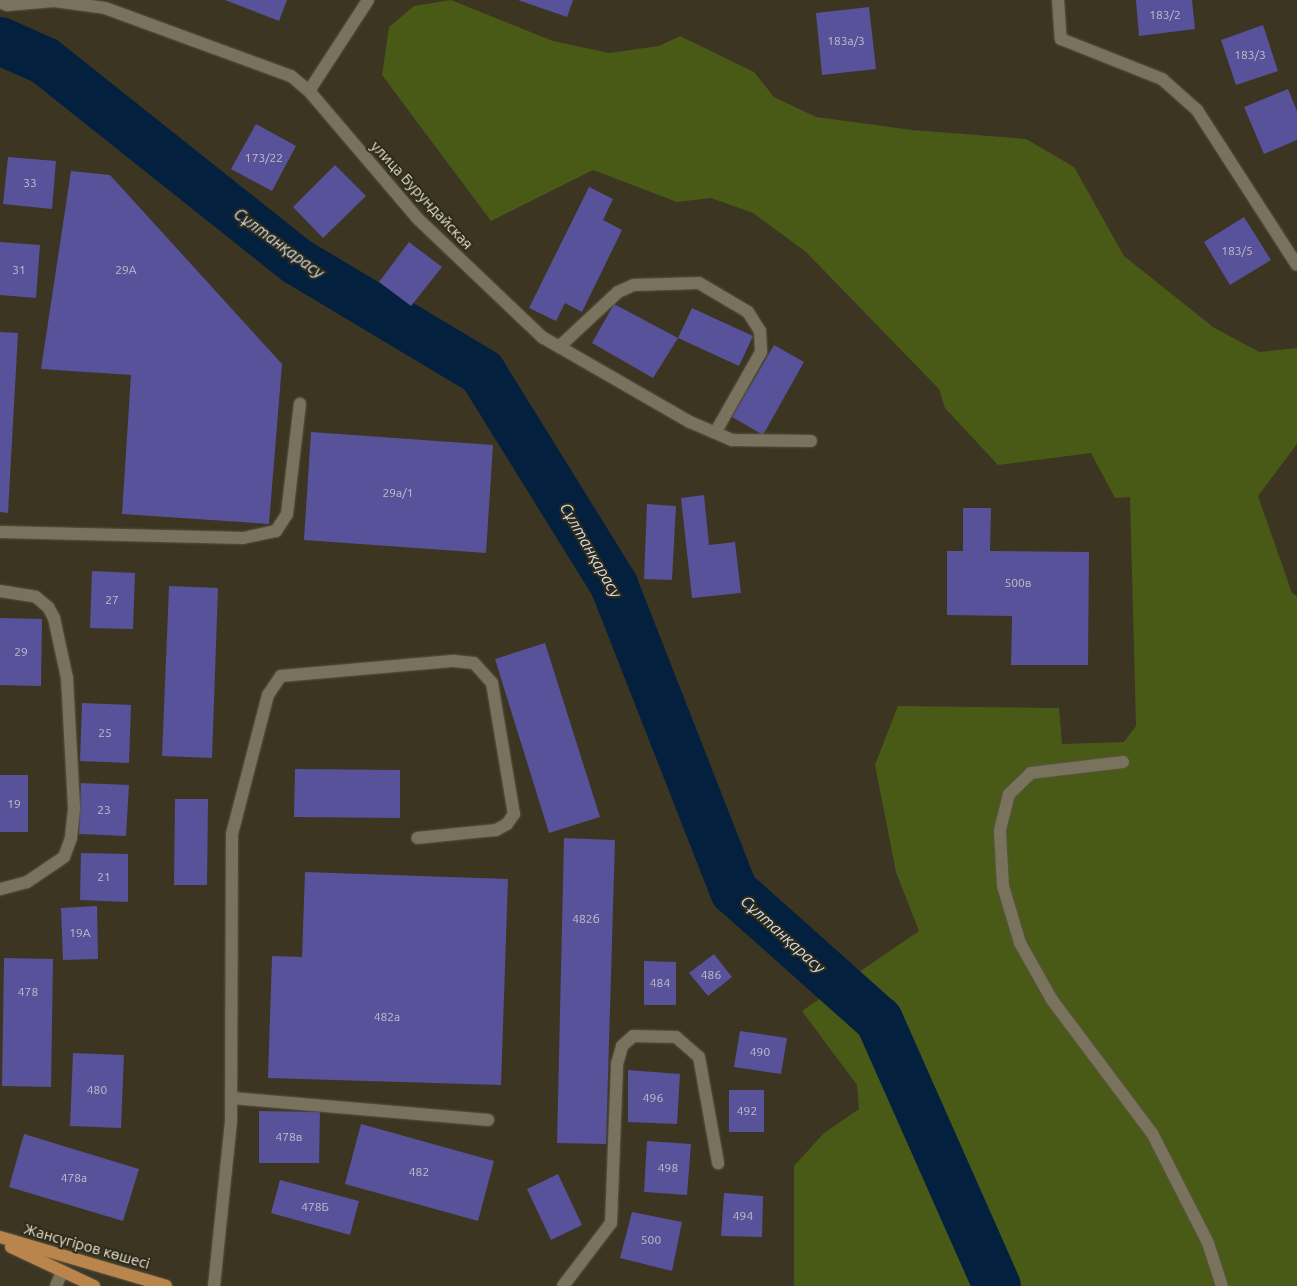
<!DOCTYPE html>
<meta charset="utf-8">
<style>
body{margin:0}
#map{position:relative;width:1297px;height:1286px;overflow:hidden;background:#3b3522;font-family:Ubuntu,sans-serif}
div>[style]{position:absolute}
.green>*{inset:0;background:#495a17}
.river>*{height:48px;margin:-24px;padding:0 24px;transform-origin:24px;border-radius:24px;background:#04203f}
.building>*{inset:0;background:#57529a}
.roads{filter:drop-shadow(0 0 1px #595343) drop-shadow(0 0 1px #595343)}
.minor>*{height:12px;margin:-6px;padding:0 6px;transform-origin:6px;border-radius:6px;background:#79725d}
.major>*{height:12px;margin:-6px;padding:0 6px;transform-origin:6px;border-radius:6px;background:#ba854c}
span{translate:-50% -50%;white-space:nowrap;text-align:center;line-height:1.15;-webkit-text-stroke:4px #302b18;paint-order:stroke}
.number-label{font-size:12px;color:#c2bec8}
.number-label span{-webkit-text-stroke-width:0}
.street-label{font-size:15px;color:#e6e2d7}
.water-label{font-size:16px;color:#cedced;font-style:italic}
</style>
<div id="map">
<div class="green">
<div style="clip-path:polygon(451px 0,553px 41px,609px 53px,659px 46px,680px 36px,754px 72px,774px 97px,816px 117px,912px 130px,1026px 139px,1074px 167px,1124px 256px,1213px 327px,1259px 352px,1297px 348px,1297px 444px,1258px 496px,1292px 593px,1297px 596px,1297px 1286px,794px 1286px,794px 1166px,824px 1133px,859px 1109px,857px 1085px,802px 1011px,919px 931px,896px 872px,875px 765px,898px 706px,1059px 708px,1062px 744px,1124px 742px,1136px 726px,1130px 497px,1115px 498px,1091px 453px,998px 465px,945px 408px,939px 389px,806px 252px,753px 213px,711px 198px,677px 202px,593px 170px,491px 221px,382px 75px,389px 27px,414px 6px)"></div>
</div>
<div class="river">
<div style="left:0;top:41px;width:49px;rotate:24deg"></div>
<div style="left:45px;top:61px;width:323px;rotate:38.5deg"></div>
<div style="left:298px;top:262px;width:214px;rotate:30.9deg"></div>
<div style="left:482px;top:372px;width:251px;rotate:58.2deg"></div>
<div style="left:614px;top:585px;width:329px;rotate:68.6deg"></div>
<div style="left:734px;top:891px;width:194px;rotate:41.7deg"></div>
<div style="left:879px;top:1020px;width:291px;rotate:66.1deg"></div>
</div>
<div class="building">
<div style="clip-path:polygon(225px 0,287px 0,279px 21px)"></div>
<div style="clip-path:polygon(518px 0,573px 0,567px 17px)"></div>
<div style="clip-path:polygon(1136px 0,1192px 0,1195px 29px,1139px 36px)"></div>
<div style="clip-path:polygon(869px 7px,876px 69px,822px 75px,816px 13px)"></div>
<div style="clip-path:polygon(1263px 25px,1278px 71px,1236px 85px,1221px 40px)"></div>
<div style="clip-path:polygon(1288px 89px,1297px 111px,1297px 140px,1264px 154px,1244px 107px)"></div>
<div style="clip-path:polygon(256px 124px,296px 146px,272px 191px,231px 169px)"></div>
<div style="clip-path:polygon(8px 157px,56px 161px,52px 209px,3px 204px)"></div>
<div style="clip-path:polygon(335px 165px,366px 196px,323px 238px,293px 207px)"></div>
<div style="clip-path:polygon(71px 171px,110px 175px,282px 364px,269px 524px,122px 514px,131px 375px,41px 369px)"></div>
<div style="clip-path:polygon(589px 187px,613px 199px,603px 220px,622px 230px,582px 312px,565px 303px,556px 321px,529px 308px)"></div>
<div style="clip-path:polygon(1244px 217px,1271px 260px,1230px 285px,1204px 242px)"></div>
<div style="clip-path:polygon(0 242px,40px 245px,36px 298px,0 295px)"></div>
<div style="clip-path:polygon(409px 242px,442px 267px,411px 306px,379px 282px)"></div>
<div style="clip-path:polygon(614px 304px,678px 338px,653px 378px,592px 343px)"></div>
<div style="clip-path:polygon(692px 308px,753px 336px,739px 366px,678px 338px)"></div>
<div style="clip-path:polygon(0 332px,18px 333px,8px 513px,0 512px)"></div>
<div style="clip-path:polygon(774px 345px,804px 362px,763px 435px,732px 417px)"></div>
<div style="clip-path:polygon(311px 432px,493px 445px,486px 553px,304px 540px)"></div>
<div style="clip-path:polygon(704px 495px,709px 545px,735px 542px,741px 593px,692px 598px,681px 498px)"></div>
<div style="clip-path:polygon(647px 504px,676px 506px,672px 580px,644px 579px)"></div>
<div style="clip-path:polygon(963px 508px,991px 508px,990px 551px,1089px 552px,1088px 665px,1011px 665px,1012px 616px,947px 615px,947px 551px,963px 551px)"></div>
<div style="clip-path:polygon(92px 571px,135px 573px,133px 629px,90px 628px)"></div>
<div style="clip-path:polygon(169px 586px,218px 588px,212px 758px,162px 756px)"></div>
<div style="clip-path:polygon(0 618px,42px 619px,41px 686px,0 685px)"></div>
<div style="clip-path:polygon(545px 643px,600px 817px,549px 833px,495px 659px)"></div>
<div style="clip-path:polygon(82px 703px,131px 705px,129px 763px,80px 761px)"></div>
<div style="clip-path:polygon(295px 769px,400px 770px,400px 818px,294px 817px)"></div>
<div style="clip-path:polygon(0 775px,28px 775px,28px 832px,0 832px)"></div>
<div style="clip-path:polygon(81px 783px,129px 785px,126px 836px,79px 834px)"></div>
<div style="clip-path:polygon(175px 799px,208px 799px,207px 885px,174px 885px)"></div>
<div style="clip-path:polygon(564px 838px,615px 840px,606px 1144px,557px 1143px)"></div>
<div style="clip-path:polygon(81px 853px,128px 854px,128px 902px,80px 900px)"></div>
<div style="clip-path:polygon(305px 872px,508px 879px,501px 1085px,268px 1078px,272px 956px,302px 957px)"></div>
<div style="clip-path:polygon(97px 906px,98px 959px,63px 960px,61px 908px)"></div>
<div style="clip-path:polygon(714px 954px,732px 977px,708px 996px,689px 973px)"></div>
<div style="clip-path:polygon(4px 958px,53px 959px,51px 1087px,2px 1086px)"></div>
<div style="clip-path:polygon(644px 961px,676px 962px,676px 1005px,644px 1005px)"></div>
<div style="clip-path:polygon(740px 1031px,787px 1038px,781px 1074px,734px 1067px)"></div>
<div style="clip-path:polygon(73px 1053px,124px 1055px,121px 1128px,70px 1126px)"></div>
<div style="clip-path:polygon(628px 1070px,680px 1074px,677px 1124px,628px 1122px)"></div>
<div style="clip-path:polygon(729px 1090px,764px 1090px,764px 1132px,729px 1132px)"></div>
<div style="clip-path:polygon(259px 1111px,320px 1112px,319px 1163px,259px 1163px)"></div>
<div style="clip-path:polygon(361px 1124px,494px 1161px,478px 1221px,345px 1184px)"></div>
<div style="clip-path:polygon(24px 1134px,139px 1169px,123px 1221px,9px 1187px)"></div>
<div style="clip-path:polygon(647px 1141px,691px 1144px,687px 1195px,644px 1192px)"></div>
<div style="clip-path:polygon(558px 1174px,582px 1225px,551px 1240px,527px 1189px)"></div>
<div style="clip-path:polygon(280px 1180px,359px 1201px,350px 1235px,271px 1213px)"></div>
<div style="clip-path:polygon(724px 1193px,763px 1196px,762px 1237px,721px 1236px)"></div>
<div style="clip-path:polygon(632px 1212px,682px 1222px,672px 1271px,620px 1258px)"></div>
</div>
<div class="roads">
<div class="minor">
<div style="left:1058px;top:0;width:39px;rotate:86deg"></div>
<div style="left:1061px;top:39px;width:109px;rotate:21.6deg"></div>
<div style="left:1162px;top:79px;width:47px;rotate:41.5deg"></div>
<div style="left:1197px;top:110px;width:184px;rotate:57.2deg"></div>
<div style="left:0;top:2px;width:8px;rotate:23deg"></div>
<div style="left:7px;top:5px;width:47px;rotate:-4.9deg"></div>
<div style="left:54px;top:1px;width:51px;rotate:7.8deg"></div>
<div style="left:105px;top:8px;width:198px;rotate:20.1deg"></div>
<div style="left:291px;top:76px;width:23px;rotate:40deg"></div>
<div style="left:309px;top:91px;width:167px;rotate:49.6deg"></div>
<div style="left:417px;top:218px;width:173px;rotate:43.6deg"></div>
<div style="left:542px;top:337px;width:171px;rotate:29.9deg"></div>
<div style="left:690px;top:422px;width:46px;rotate:23.2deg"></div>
<div style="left:732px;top:440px;width:79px;rotate:0.7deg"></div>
<div style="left:309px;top:91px;width:108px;rotate:-57deg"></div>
<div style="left:559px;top:347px;width:81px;rotate:-43deg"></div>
<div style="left:618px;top:292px;width:17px;rotate:-24deg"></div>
<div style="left:634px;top:285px;width:65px;rotate:-1.8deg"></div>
<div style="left:699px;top:283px;width:57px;rotate:30.6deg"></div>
<div style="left:748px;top:312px;width:22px;rotate:58deg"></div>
<div style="left:760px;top:331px;width:21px;rotate:87deg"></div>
<div style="left:761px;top:352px;width:93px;rotate:119.6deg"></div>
<div style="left:0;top:532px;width:243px;rotate:1.4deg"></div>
<div style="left:243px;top:538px;width:34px;rotate:-12deg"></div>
<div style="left:276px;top:531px;width:20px;rotate:-57deg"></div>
<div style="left:287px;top:514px;width:111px;rotate:-83.3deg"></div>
<div style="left:0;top:591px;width:36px;rotate:9deg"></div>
<div style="left:36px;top:597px;width:16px;rotate:40deg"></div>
<div style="left:48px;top:607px;width:13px;rotate:61deg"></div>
<div style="left:54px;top:618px;width:61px;rotate:77.8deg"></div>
<div style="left:67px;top:678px;width:131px;rotate:86.9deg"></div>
<div style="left:74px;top:809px;width:29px;rotate:96deg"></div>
<div style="left:71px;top:838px;width:20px;rotate:110deg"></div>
<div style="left:64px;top:857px;width:45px;rotate:146deg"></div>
<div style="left:27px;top:882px;width:28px;rotate:165deg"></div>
<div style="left:1123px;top:762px;width:93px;rotate:173.2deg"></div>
<div style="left:1031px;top:773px;width:30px;rotate:136deg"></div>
<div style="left:1009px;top:794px;width:38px;rotate:104deg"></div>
<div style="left:1000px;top:831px;width:55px;rotate:86.9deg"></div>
<div style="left:1003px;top:886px;width:59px;rotate:73.4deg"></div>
<div style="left:1020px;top:943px;width:65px;rotate:60.7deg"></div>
<div style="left:1052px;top:1000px;width:166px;rotate:53.1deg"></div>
<div style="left:1152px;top:1133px;width:123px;rotate:63deg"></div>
<div style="left:1208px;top:1243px;width:45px;rotate:72deg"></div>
<div style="left:232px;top:1098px;width:257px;rotate:4.9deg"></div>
<div style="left:56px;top:1286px;width:16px;rotate:-68deg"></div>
<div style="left:214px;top:1286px;width:166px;rotate:-84.1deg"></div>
<div style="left:231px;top:1121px;width:287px;rotate:-89.8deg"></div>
<div style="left:232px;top:834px;width:144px;rotate:-75.5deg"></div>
<div style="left:268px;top:695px;width:23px;rotate:-56deg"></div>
<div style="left:281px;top:676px;width:174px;rotate:-5deg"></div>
<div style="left:454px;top:661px;width:20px;rotate:6deg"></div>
<div style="left:474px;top:663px;width:27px;rotate:48deg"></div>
<div style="left:492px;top:683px;width:133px;rotate:80.5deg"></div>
<div style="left:514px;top:814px;width:12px;rotate:125deg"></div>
<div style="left:507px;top:824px;width:13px;rotate:151deg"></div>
<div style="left:496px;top:830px;width:79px;rotate:174.2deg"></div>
<div style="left:563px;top:1286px;width:79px;rotate:-52.7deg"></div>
<div style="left:611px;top:1223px;width:159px;rotate:-87.8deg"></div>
<div style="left:617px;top:1064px;width:19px;rotate:-74deg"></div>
<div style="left:622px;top:1046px;width:15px;rotate:-42deg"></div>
<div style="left:633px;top:1036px;width:43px;rotate:1.3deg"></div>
<div style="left:676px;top:1037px;width:30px;rotate:41deg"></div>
<div style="left:699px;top:1057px;width:108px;rotate:79.8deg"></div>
</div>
<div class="major">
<div style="left:0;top:1237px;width:173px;rotate:16.4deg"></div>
<div style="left:11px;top:1247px;width:92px;rotate:25.2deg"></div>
</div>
</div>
<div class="number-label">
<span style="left:1165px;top:15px">183/2</span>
<span style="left:846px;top:41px">183а/3</span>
<span style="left:1250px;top:55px">183/3</span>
<span style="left:264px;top:158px">173/22</span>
<span style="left:30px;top:183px">33</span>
<span style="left:1237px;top:251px">183/5</span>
<span style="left:19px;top:270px">31</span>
<span style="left:126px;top:270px">29А</span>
<span style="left:398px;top:493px">29а/1</span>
<span style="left:1018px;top:583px">500в</span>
<span style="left:112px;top:600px">27</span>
<span style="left:21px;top:652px">29</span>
<span style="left:105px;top:733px">25</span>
<span style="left:14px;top:804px">19</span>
<span style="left:104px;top:810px">23</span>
<span style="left:104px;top:877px">21</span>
<span style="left:586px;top:919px">482б</span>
<span style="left:80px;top:933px">19А</span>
<span style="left:711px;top:975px">486</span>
<span style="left:660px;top:983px">484</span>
<span style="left:28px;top:992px">478</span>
<span style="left:387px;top:1017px">482а</span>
<span style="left:760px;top:1052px">490</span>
<span style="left:97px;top:1090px">480</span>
<span style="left:653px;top:1098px">496</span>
<span style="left:747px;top:1111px">492</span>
<span style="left:289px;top:1137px">478в</span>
<span style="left:668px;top:1168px">498</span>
<span style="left:419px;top:1172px">482</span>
<span style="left:74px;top:1178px">478а</span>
<span style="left:315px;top:1207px">478Б</span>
<span style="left:743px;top:1216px">494</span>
<span style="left:651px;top:1240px">500</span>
</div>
<div class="street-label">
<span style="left:422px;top:195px;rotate:47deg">улица Бурундайская</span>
<span style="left:87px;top:1246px;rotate:16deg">Жансүгіров көшесі</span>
</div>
<div class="water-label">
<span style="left:279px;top:243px;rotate:36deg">Сұлтанқарасу</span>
<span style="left:591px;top:550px;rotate:60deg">Сұлтанқарасу</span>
<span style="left:783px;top:934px;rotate:42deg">Сұлтанқарасу</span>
</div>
</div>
